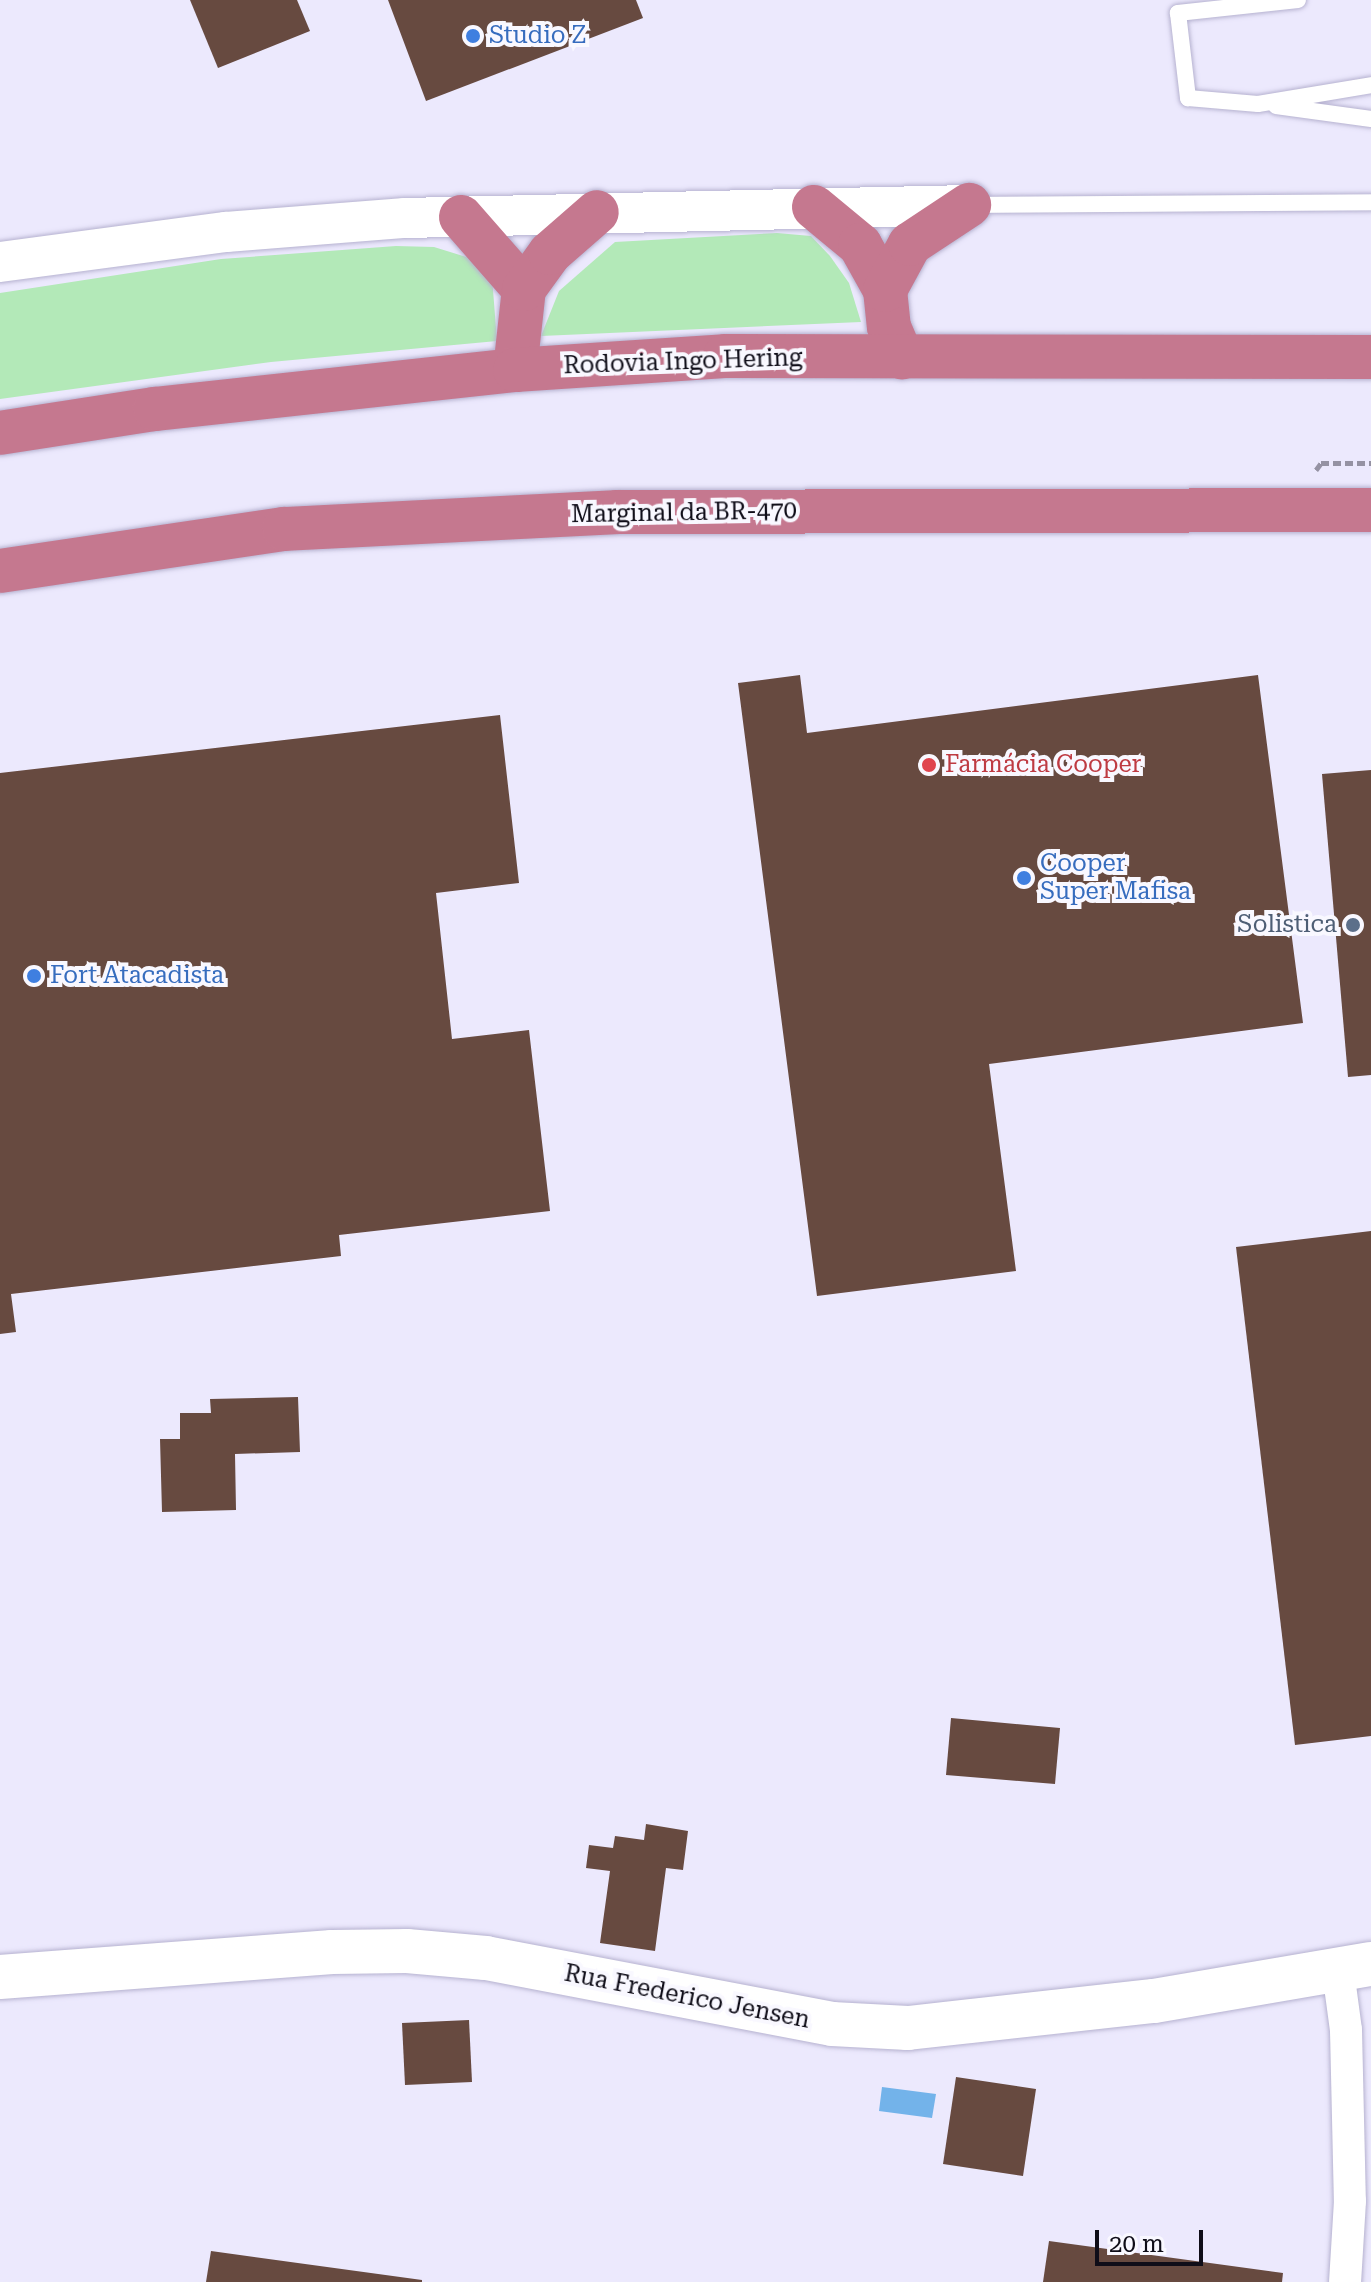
<!DOCTYPE html>
<meta charset="utf-8">
<style>
body{margin:0}
#map{position:relative;width:1371px;height:2282px;overflow:hidden;background:#ece9fd;font-family:"Roboto Serif",serif}
div>[style]{position:absolute}
.green>*{inset:0;background:#b3e9b8}
.water>*{inset:0;background:#73b3ea}
.building>*{inset:0;background:#674a40}
.path>*{height:5px;margin-top:-2.5px;transform-origin:0;background:repeating-linear-gradient(90deg,#9592a3 0 8px,transparent 0 12px)}
.roads{filter:drop-shadow(0 0 2px #b6b2d0) drop-shadow(0 0 2px #b6b2d0)}
.service>*{height:16px;margin:-8px;padding:0 8px;transform-origin:8px;border-radius:8px;background:#fff}
.minor>*{height:32px;margin:-16px;padding:0 16px;transform-origin:16px;border-radius:16px;background:#fff}
.tertiary>*{height:40px;margin:-20px;padding:0 20px;transform-origin:20px;border-radius:20px;background:#fff}
.secondary>*{height:44px;margin:-22px;padding:0 22px;transform-origin:22px;border-radius:22px;background:#fff}
.motorway>*{height:44px;margin:-22px;padding:0 22px;transform-origin:22px;border-radius:22px;background:#c5788f}
.dots>*{width:22px;height:22px;translate:-50% -50%;box-sizing:border-box;border:4px solid #f9f8ff;border-radius:50%}
span{translate:-50% -50%;white-space:nowrap;text-align:center;line-height:1.15;-webkit-text-stroke:8px #f9f8ff;paint-order:stroke}
.shop-label{font-size:24px;color:#366cbe}
.left{translate:0 -50%;text-align:left}
.street-label{font-size:24px;color:#0f0d18}
.health-label{font-size:24px;color:#be3a42}
.service-label{font-size:24px;color:#4e5e75}
.right{translate:-100% -50%;text-align:right}
.scale{position:absolute;left:1095px;top:2230px;width:108px;height:36px;box-sizing:border-box;border:4px solid #0f0d18;border-top:0;padding-left:10px;font-size:24px;line-height:28px;white-space:nowrap;color:#0f0d18;-webkit-text-stroke:6px #f9f8ff;paint-order:stroke}
</style>
<div id="map">
<div class="green">
<div style="clip-path:polygon(777px 233px,811px 236px,830px 256px,849px 283px,861px 322px,541px 336px,559px 291px,615px 242px)"></div>
<div style="clip-path:polygon(396px 246px,434px 247px,476px 260px,492px 277px,497px 341px,271px 362px,0 399px,0 293px,221px 259px)"></div>
</div>
<div class="water">
<div style="clip-path:polygon(882px 2087px,936px 2094px,932px 2118px,879px 2111px)"></div>
</div>
<div class="building">
<div style="clip-path:polygon(190px 0,297px 0,310px 31px,218px 68px)"></div>
<div style="clip-path:polygon(388px 0,636px 0,643px 18px,426px 101px)"></div>
<div style="clip-path:polygon(800px 675px,807px 733px,1258px 675px,1303px 1023px,989px 1064px,1016px 1271px,817px 1296px,738px 683px)"></div>
<div style="clip-path:polygon(500px 715px,519px 883px,436px 893px,452px 1039px,529px 1030px,550px 1211px,339px 1235px,341px 1256px,11px 1294px,16px 1332px,0 1334px,0 773px)"></div>
<div style="clip-path:polygon(1371px 770px,1371px 1075px,1348px 1077px,1322px 774px)"></div>
<div style="clip-path:polygon(1371px 1231px,1371px 1736px,1295px 1745px,1236px 1247px)"></div>
<div style="clip-path:polygon(298px 1397px,300px 1452px,235px 1454px,236px 1510px,162px 1512px,160px 1439px,180px 1439px,180px 1413px,211px 1413px,210px 1399px)"></div>
<div style="clip-path:polygon(951px 1718px,1060px 1728px,1055px 1784px,946px 1775px)"></div>
<div style="clip-path:polygon(646px 1824px,688px 1831px,683px 1870px,666px 1868px,655px 1951px,600px 1943px,610px 1871px,586px 1868px,589px 1845px,613px 1848px,615px 1836px,644px 1840px)"></div>
<div style="clip-path:polygon(469px 2020px,472px 2082px,405px 2085px,402px 2023px)"></div>
<div style="clip-path:polygon(956px 2077px,1036px 2089px,1023px 2176px,943px 2164px)"></div>
<div style="clip-path:polygon(1049px 2241px,1283px 2273px,1282px 2282px,1043px 2282px)"></div>
<div style="clip-path:polygon(211px 2251px,422px 2280px,422px 2282px,206px 2282px)"></div>
</div>
<div class="path">
<div style="left:1316px;top:470px;width:9px;rotate:-54deg"></div>
<div style="left:1321px;top:463px;width:50px"></div>
</div>
<div class="roads">
<div class="service">
<div style="left:1298px;top:0;width:121px;rotate:173.8deg"></div>
<div style="left:1178px;top:13px;width:86px;rotate:83.3deg"></div>
<div style="left:1188px;top:98px;width:70px;rotate:4.9deg"></div>
<div style="left:1258px;top:104px;width:115px;rotate:-9.5deg"></div>
<div style="left:1276px;top:106px;width:96px;rotate:7.8deg"></div>
<div style="left:969px;top:205px;width:402px;rotate:-0.4deg"></div>
</div>
<div class="minor">
<div style="left:1338px;top:1971px;width:60px;rotate:82.3deg"></div>
<div style="left:1346px;top:2030px;width:171px;rotate:88.7deg"></div>
<div style="left:1350px;top:2201px;width:81px;rotate:93.5deg"></div>
</div>
<div class="tertiary">
<div style="left:0;top:262px;width:228px;rotate:-7.6deg"></div>
<div style="left:226px;top:232px;width:180px;rotate:-4.5deg"></div>
<div style="left:405px;top:218px;width:564px;rotate:-1.32deg"></div>
</div>
<div class="secondary">
<div style="left:0;top:1977px;width:333px;rotate:-4.3deg"></div>
<div style="left:332px;top:1952px;width:75px;rotate:-0.8deg"></div>
<div style="left:407px;top:1951px;width:79px;rotate:5.1deg"></div>
<div style="left:486px;top:1958px;width:352px;rotate:10.8deg"></div>
<div style="left:832px;top:2024px;width:76px;rotate:3deg"></div>
<div style="left:908px;top:2028px;width:247px;rotate:-6.3deg"></div>
<div style="left:1154px;top:2001px;width:220px;rotate:-9.7deg"></div>
</div>
<div class="motorway">
<div style="left:814px;top:207px;width:60px;rotate:39.6deg"></div>
<div style="left:860px;top:245px;width:51px;rotate:60.9deg"></div>
<div style="left:885px;top:290px;width:37px;rotate:84deg"></div>
<div style="left:889px;top:327px;width:33px;rotate:67deg"></div>
<div style="left:461px;top:217px;width:96px;rotate:48.8deg"></div>
<div style="left:885px;top:290px;width:52px;rotate:-61.5deg"></div>
<div style="left:910px;top:244px;width:71px;rotate:-33.5deg"></div>
<div style="left:515px;top:370px;width:81px;rotate:-83.7deg"></div>
<div style="left:524px;top:289px;width:44px;rotate:-54.2deg"></div>
<div style="left:550px;top:253px;width:62px;rotate:-41.1deg"></div>
<div style="left:0;top:433px;width:157px;rotate:-8.8deg"></div>
<div style="left:155px;top:409px;width:362px;rotate:-6.2deg"></div>
<div style="left:515px;top:370px;width:210px;rotate:-3.8deg"></div>
<div style="left:725px;top:356px;width:646px;rotate:0.09deg"></div>
<div style="left:0;top:571px;width:287px;rotate:-8.4deg"></div>
<div style="left:284px;top:529px;width:333px;rotate:-2.9deg"></div>
<div style="left:617px;top:512px;width:754px;rotate:-0.15deg"></div>
</div>
</div>
<div class="dots">
<div style="left:473px;top:36px;background:#3f7fe0"></div>
<div style="left:929px;top:765px;background:#e0444e"></div>
<div style="left:1024px;top:878px;background:#3f7fe0"></div>
<div style="left:1353px;top:925px;background:#5c6f8a"></div>
<div style="left:34px;top:976px;background:#3f7fe0"></div>
</div>
<div class="shop-label">
<span class="left" style="left:489px;top:36px">Studio Z</span>
<span class="left" style="left:1040px;top:878px">Cooper<br>Super Mafisa</span>
<span class="left" style="left:50px;top:976px">Fort Atacadista</span>
</div>
<div class="street-label">
<span style="left:683px;top:362px;rotate:-2deg">Rodovia Ingo Hering</span>
<span style="left:684px;top:513px;rotate:-1deg">Marginal da BR-470</span>
<span style="left:687px;top:1997px;rotate:11deg">Rua Frederico Jensen</span>
</div>
<div class="health-label">
<span class="left" style="left:945px;top:765px">Farmácia Cooper</span>
</div>
<div class="service-label">
<span class="right" style="left:1337px;top:925px">Solistica</span>
</div>
<div class="scale">20 m</div>
</div>
